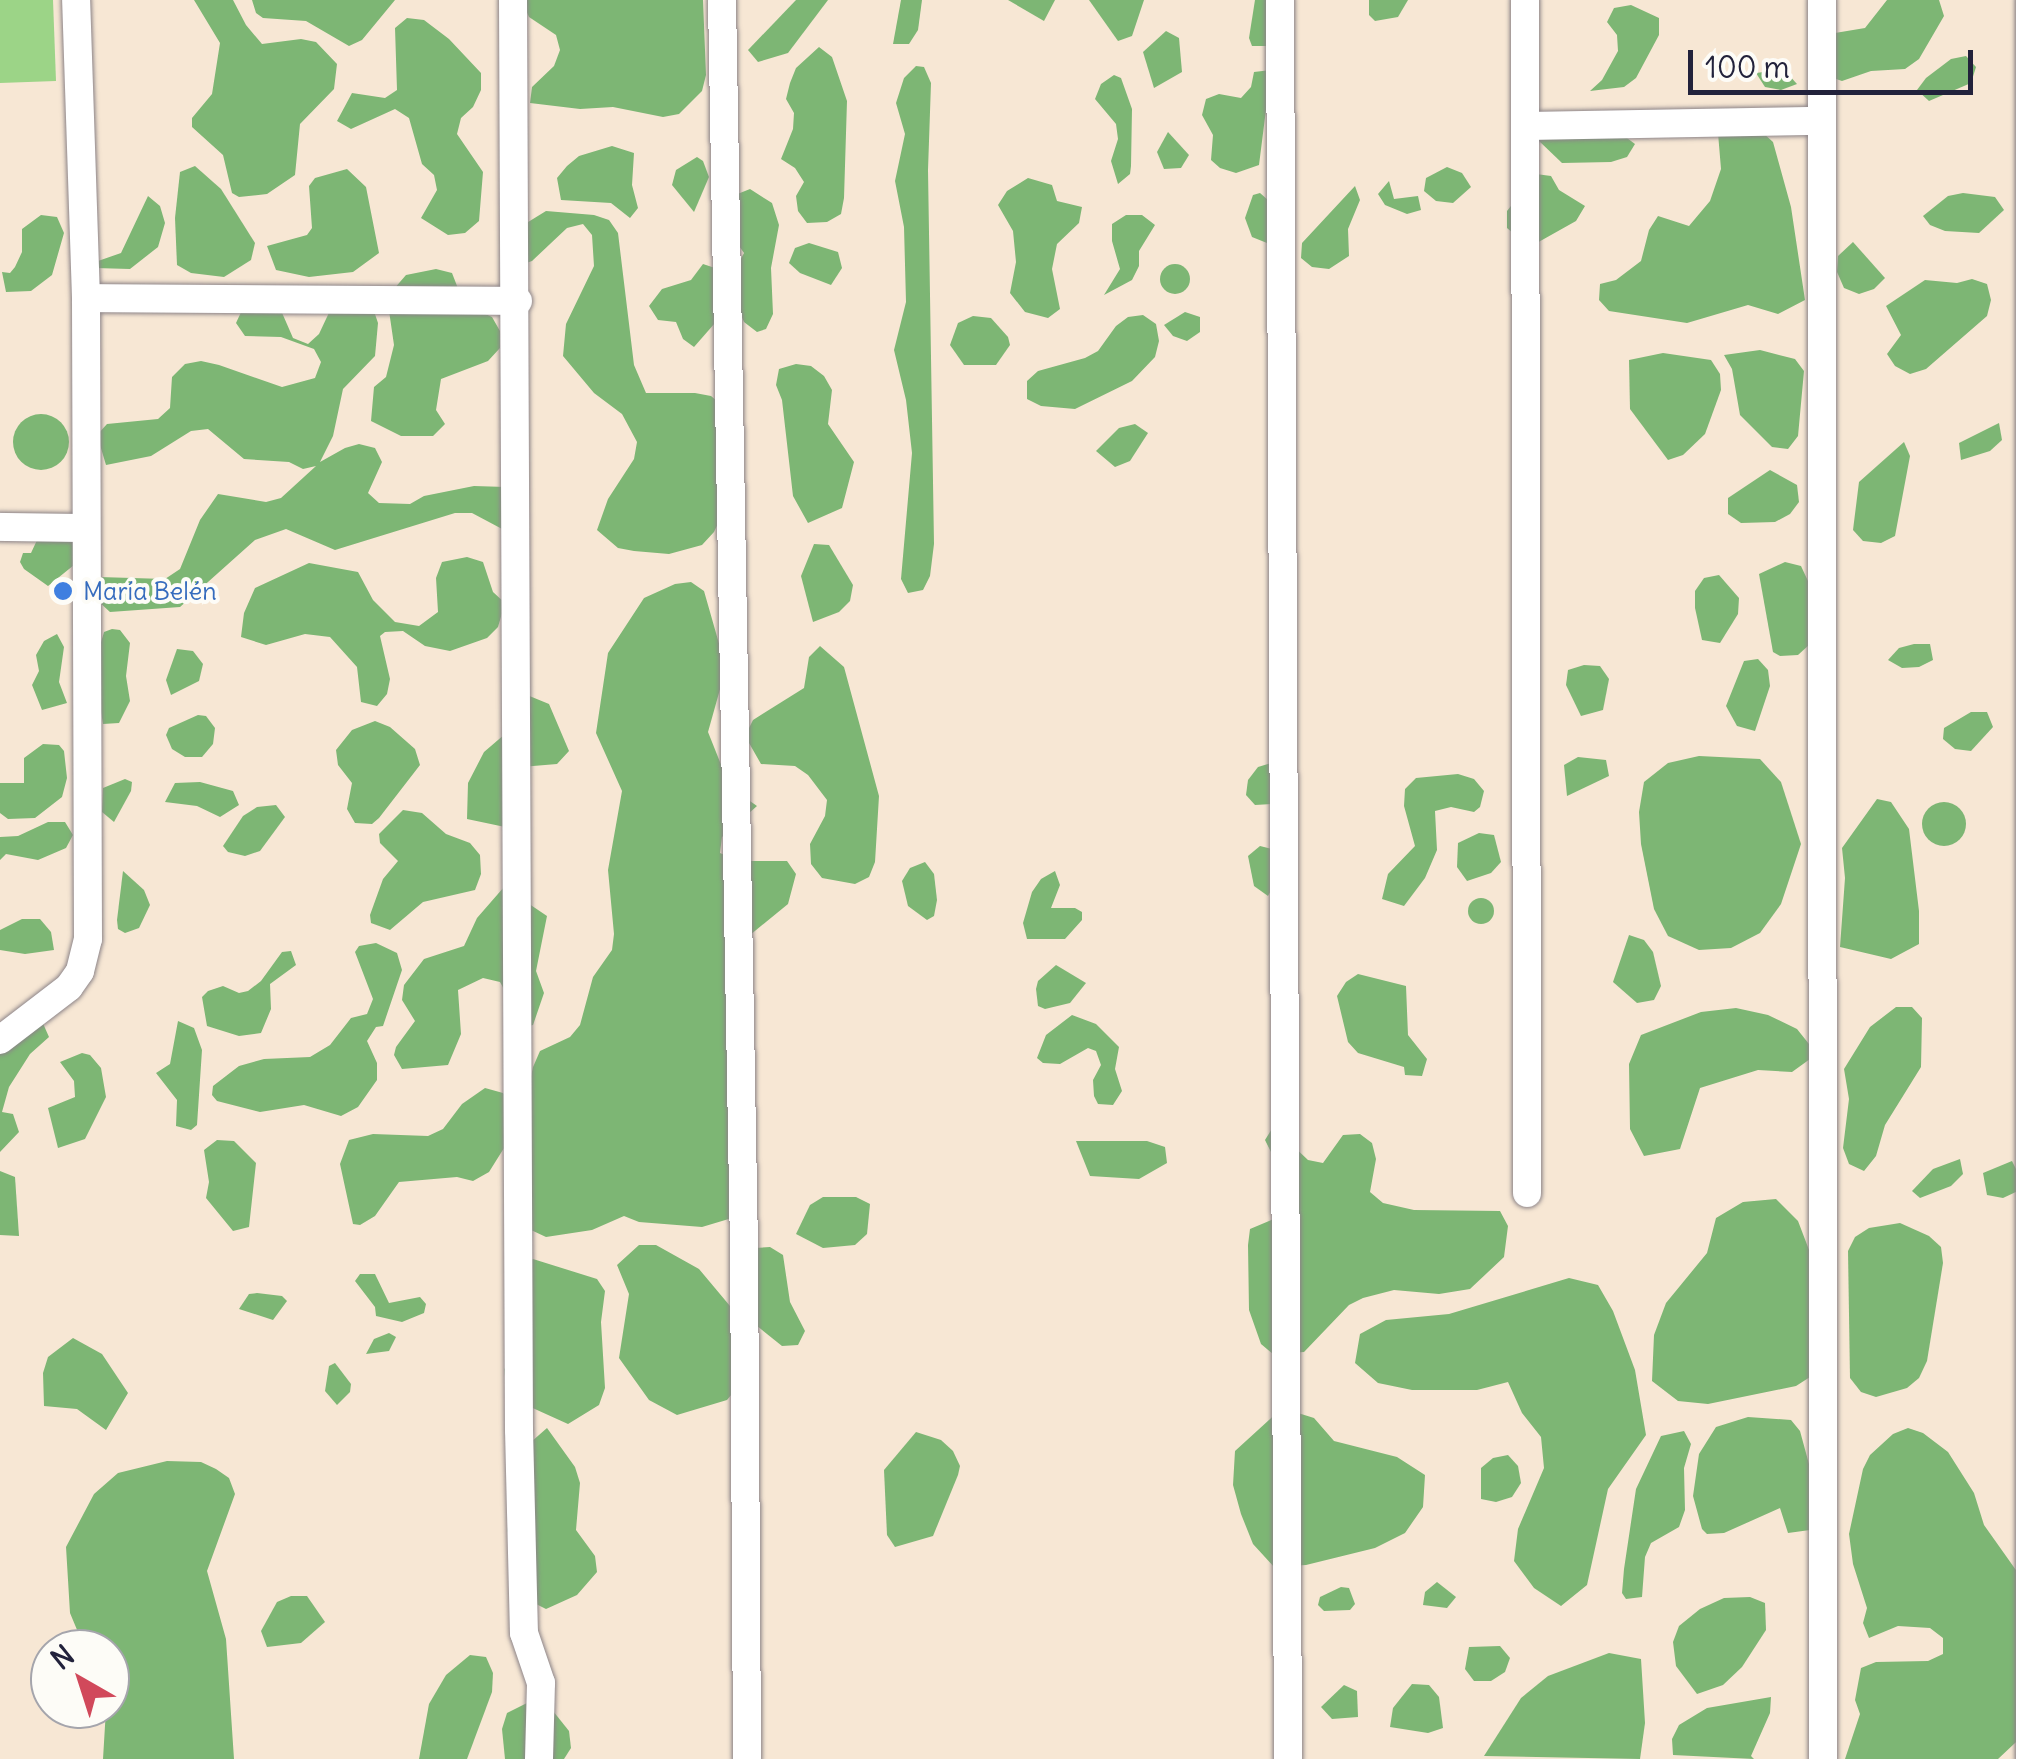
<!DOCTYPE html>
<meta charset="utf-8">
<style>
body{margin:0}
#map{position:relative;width:2043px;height:1759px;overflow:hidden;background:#f7e7d4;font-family:Delius,sans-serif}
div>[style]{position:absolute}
.green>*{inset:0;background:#9cd487}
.forest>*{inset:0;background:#7db674}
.round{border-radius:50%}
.roads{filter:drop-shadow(0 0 2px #8c8488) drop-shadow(0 0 2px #8c8488)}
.minor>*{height:28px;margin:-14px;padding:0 14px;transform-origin:14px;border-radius:14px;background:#fff}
.dots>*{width:28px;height:28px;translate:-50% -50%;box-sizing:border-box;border:5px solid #fdfcf7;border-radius:50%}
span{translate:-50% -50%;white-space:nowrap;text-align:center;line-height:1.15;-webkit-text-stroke:8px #fdfcf7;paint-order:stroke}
.shop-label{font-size:25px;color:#366cbe}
.left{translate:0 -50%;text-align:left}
.north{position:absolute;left:30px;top:1629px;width:100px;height:100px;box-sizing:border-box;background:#fdfcf7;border:2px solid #a5a5ac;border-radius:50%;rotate:321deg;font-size:28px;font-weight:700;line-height:40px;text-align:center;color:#22223b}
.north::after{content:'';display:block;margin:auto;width:35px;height:45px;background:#d1495b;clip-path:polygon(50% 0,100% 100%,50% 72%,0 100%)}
.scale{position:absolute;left:1688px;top:50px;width:285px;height:45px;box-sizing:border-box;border:5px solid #22223b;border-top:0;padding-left:12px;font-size:30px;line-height:35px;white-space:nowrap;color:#22223b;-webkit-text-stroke:8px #fdfcf7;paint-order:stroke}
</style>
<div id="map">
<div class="green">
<div style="clip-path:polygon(0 0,53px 0,56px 81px,0 83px)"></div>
</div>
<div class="forest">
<div style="clip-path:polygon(194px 0,233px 0,246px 25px,262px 44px,301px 39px,316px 42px,337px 64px,334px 89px,300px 124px,295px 175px,267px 194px,239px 197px,232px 193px,223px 155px,192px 127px,192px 118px,212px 94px,220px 43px)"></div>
<div style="clip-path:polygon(252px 0,395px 0,362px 40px,349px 46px,306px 21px,263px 18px,256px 13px)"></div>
<div style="clip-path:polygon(521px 0,703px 0,706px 75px,702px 91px,679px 114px,663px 117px,613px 107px,580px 109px,530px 103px,532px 87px,554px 66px,560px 50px,556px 35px,529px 17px)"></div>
<div style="clip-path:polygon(796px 0,828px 0,788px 53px,758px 62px,748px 50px)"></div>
<div style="clip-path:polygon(901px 0,922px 0,918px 30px,909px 44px,893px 44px)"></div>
<div style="clip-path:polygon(1008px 0,1055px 0,1044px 21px)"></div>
<div style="clip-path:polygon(1089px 0,1144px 0,1132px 36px,1118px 41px)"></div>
<div style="clip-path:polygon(1255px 0,1284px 0,1268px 46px,1252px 46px,1249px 38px)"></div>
<div style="clip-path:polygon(1369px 0,1408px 0,1398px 17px,1375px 21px,1369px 15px)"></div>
<div style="clip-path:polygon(1887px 0,1939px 0,1944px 16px,1919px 59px,1905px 69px,1871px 71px,1842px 81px,1818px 73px,1835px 33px,1865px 28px)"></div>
<div style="clip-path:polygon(1631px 5px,1659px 18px,1659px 35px,1636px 78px,1624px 87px,1590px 91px,1602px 80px,1618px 51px,1617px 35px,1607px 22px,1614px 8px)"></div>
<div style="clip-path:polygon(407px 18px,424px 20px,449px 39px,481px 73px,481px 90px,473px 107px,461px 118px,457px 134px,483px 172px,479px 221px,465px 233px,448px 235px,421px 218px,437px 190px,434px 175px,422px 164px,409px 118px,395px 109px,351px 129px,337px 121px,352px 93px,385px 98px,397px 90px,395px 28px)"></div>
<div style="clip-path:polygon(1166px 31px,1179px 38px,1182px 72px,1154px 88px,1143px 52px)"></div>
<div style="clip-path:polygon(819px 47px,832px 57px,847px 101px,844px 198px,841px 214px,827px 222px,807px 223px,798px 211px,796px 196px,804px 182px,795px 168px,781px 159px,793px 129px,794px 113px,786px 99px,790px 83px,796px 68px)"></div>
<div style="clip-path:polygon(1966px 56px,1976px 67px,1971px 83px,1929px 101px,1917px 90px,1926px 78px,1951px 59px)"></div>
<div style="clip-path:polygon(916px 66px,924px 67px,931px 83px,928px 170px,934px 544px,930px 576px,923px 590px,908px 593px,901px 579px,912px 453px,906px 400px,894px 350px,906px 302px,904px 227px,895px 181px,905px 134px,896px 103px,904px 78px)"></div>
<div style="clip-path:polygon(1271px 70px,1259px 165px,1236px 173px,1220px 168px,1211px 160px,1213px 135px,1202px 115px,1206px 99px,1219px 94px,1241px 98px,1251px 87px,1254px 72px)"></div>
<div style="clip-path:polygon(1771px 71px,1787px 73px,1797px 84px,1781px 90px,1765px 87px,1756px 73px)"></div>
<div style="clip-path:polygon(1114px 75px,1121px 78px,1132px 109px,1131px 166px,1130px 174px,1118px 184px,1111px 161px,1118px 139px,1116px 124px,1095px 99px,1101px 84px)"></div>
<div style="clip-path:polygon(1717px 121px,1762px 132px,1773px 142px,1791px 207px,1805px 300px,1778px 314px,1748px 305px,1687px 323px,1609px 311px,1599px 300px,1600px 284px,1616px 280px,1641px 261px,1649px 230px,1658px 216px,1689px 226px,1710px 201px,1721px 169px)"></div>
<div style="clip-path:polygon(1545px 127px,1623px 135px,1635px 144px,1627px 157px,1611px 162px,1562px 163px,1538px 140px)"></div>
<div style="clip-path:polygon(1168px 132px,1189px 155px,1181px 168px,1164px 169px,1157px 152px)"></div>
<div style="clip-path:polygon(612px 146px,634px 153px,632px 185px,638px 208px,630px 218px,611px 203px,561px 200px,557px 178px,567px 166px,579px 156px)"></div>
<div style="clip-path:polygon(697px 157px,703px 161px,709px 177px,694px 212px,672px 185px,676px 170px)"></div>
<div style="clip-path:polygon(195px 166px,221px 189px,255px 243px,251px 260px,224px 277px,191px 273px,177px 265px,175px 218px,180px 172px)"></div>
<div style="clip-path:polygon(1447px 167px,1462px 173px,1471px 187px,1453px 203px,1436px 201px,1424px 191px,1426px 178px)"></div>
<div style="clip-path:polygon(347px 169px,366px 187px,379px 253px,353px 272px,309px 277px,276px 270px,267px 246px,307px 235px,312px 228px,309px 186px,315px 178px)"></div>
<div style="clip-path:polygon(1536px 174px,1551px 176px,1559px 190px,1585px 206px,1576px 221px,1535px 244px,1520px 239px,1507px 228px,1507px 211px)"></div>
<div style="clip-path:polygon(1028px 178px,1052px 185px,1057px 201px,1082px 207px,1079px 223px,1057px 244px,1052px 269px,1060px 309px,1048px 318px,1025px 312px,1010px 293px,1016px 262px,1013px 231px,998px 205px,1007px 191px)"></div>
<div style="clip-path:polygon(1389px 181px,1394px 199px,1418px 196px,1421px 210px,1407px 214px,1385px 205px,1378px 194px)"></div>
<div style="clip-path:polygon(1355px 186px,1360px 200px,1348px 229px,1349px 256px,1329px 269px,1312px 267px,1301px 258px,1302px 243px)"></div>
<div style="clip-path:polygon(750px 189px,772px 203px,779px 225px,771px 268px,773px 314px,766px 329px,757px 332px,744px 322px,732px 294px,733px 274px,744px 253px,729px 232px,735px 195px)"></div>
<div style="clip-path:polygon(1260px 193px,1277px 208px,1275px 240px,1267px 243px,1252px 237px,1245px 218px,1253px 195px)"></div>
<div style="clip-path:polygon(1963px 193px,1995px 197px,2004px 210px,1979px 233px,1945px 231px,1930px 225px,1923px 216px,1948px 196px)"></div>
<div style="clip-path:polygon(148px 196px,160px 206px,165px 223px,158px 247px,130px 269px,95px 268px,98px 261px,121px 253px)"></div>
<div style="clip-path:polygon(546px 211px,594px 215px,609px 220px,618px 233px,634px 365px,646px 393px,695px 393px,711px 396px,723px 406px,728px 503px,714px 532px,702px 545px,669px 554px,634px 551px,618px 548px,597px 530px,608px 499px,634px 459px,637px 442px,622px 414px,594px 393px,563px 356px,566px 324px,594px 266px,592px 235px,583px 224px,567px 228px,532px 261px,518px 266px,520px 227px)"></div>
<div style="clip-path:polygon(41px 215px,57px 217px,64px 233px,52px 275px,31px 291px,6px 292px,2px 272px,10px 273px,15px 267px,22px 252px,22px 229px)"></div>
<div style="clip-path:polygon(1126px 215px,1142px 215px,1155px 225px,1139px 251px,1139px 266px,1132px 280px,1104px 295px,1120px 269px,1112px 241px,1112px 224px)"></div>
<div style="clip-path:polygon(1853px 242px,1885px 278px,1874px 289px,1859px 294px,1844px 288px,1837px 272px,1838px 256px)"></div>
<div style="clip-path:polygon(809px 243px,838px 252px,842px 268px,831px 285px,800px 273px,789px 263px,795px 248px)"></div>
<div style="clip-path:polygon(703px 264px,718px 269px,715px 323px,694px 347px,683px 339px,676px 322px,658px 320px,649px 306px,662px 289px,691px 280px)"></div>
<div class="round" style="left:1160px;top:264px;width:30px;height:30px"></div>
<div style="clip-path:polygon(436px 269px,452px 273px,464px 304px,492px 317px,500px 331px,500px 348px,488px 361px,441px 379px,436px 410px,445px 424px,433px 436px,401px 436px,371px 421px,374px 387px,386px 377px,394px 345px,387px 297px,406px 275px)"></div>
<div style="clip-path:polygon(1972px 279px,1987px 284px,1991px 300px,1987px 316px,1926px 369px,1910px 374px,1895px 366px,1887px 354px,1901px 335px,1886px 306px,1925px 280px,1957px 283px)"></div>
<div style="clip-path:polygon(273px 292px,293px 338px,308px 344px,319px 334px,334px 302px,372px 305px,378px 323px,375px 356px,343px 389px,333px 436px,320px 462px,345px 448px,359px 444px,375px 448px,382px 462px,368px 493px,379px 503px,410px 504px,424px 496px,474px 486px,506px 487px,504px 530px,472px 513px,455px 513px,335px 550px,286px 529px,255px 540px,180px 607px,110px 612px,87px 591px,99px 577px,165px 579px,180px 569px,200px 520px,218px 494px,266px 502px,281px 498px,316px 466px,303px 469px,289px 462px,244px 459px,208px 429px,191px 431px,151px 456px,106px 465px,97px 435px,107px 424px,158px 419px,170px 408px,172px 377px,185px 364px,201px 361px,219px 365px,282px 387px,315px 378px,321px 362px,314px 349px,281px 337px,245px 336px,236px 323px,243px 308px)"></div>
<div style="clip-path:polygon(1185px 312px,1200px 317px,1200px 332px,1187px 341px,1173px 336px,1164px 325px)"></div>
<div style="clip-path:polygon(1143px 315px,1156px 324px,1159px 341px,1155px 357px,1132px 381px,1075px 409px,1041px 406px,1027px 399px,1027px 381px,1038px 371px,1085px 358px,1098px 351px,1116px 326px,1128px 317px)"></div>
<div style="clip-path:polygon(973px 316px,991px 318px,1008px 337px,1010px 345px,996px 365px,964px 365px,950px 345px,958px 323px)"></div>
<div style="clip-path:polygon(1760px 350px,1795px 359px,1804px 371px,1798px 436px,1788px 449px,1772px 447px,1740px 415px,1732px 369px,1724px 355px)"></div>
<div style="clip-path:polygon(1663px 353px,1711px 360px,1720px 374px,1721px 390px,1705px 434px,1683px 455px,1668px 460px,1630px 409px,1629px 360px)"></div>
<div style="clip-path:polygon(796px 364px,811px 366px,824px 376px,832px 390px,828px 424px,854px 462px,842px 508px,808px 523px,793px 496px,782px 400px,776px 385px,779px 369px)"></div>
<div class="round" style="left:13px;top:414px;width:56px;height:56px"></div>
<div style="clip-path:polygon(1999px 423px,2002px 440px,1990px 451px,1961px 460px,1959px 443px)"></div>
<div style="clip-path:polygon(1135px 424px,1148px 433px,1130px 461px,1115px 467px,1096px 451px,1119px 428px)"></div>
<div style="clip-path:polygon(1904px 442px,1910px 456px,1895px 536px,1881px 543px,1863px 541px,1853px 530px,1859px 482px)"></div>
<div style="clip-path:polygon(1770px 470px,1797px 485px,1799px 502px,1790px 514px,1775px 522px,1741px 523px,1728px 514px,1728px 498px)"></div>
<div style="clip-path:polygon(69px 518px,79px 561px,48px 586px,24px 569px,20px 562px,23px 553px,31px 553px,45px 523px)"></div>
<div style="clip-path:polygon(814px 544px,829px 545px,853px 585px,850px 601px,839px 612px,813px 622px,801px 576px)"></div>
<div style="clip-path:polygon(467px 557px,483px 562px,493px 592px,505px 603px,498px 627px,487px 638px,450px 651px,425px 646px,403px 631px,385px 632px,380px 636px,390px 679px,387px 694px,377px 706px,361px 702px,357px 667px,330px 637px,305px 634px,266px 645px,241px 637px,244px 613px,255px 588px,309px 563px,358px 572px,373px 600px,395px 622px,419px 626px,438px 612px,436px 578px,442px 562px)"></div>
<div style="clip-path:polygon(1785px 562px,1801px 566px,1808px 581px,1814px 630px,1809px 645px,1798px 655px,1780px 656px,1773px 652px,1759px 574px)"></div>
<div style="clip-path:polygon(1719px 575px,1739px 598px,1738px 614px,1720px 643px,1702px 640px,1695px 608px,1695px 591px,1704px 578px)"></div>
<div style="clip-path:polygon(691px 582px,704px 591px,726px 668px,708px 732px,730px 787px,757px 806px,722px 837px,720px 853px,739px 861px,787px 861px,796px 874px,788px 904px,750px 935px,732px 1218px,702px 1227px,639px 1222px,624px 1216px,592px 1230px,546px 1237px,531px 1230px,526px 1100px,533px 1067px,540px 1051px,570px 1037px,580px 1025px,593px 977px,612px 950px,614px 934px,608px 870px,622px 791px,596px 733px,608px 653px,644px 598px,675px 584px)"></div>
<div style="clip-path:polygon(112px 629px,120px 630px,130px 643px,126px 676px,130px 701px,119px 723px,103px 724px,96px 682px,99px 649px,104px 632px)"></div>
<div style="clip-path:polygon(57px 634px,64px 647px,59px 682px,67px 703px,42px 710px,32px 685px,39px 671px,36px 655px,44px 641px)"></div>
<div style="clip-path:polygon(1914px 644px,1930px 644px,1933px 660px,1919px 667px,1902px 668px,1888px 660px,1899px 648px)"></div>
<div style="clip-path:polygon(820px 646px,844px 667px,879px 796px,875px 862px,869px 877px,855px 884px,822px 878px,811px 864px,810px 844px,825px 816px,827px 800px,808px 775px,795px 766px,761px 764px,745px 736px,753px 720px,804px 688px,809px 657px)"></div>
<div style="clip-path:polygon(177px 649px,193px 651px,203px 664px,199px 681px,171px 695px,166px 680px)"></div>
<div style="clip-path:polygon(1758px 659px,1768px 670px,1770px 686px,1755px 731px,1737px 726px,1726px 706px,1744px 661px)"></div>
<div style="clip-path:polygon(1584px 665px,1600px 666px,1609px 679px,1603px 710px,1581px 716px,1566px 685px,1568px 670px)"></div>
<div style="clip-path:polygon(527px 695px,549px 704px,569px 751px,557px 764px,521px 767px,528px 818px,505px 827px,467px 819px,468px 783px,484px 752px,505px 734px)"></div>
<div style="clip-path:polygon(1971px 712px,1987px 712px,1993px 727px,1971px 751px,1955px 749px,1943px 739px,1944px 728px)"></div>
<div style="clip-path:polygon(198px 715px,206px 716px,215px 728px,213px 744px,202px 757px,185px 757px,172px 749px,166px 735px,169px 728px)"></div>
<div style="clip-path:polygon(375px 721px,390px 727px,415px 749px,420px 765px,379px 818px,372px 824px,355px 823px,347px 809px,352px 783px,338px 765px,336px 750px,352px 730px)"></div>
<div style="clip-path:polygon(43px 744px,59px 745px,64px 751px,67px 778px,62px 797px,35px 818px,8px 819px,0 813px,0 783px,24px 783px,24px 758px)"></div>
<div style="clip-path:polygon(1699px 756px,1760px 759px,1781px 782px,1801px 844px,1781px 904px,1760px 933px,1731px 948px,1699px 950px,1668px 936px,1654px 909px,1641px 844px,1639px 812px,1644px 782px,1668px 763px)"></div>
<div style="clip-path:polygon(1578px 757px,1606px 760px,1609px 776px,1567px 796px,1564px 765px)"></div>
<div style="clip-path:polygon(1274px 762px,1273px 804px,1255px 805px,1246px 795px,1248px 780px,1258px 767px)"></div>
<div style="clip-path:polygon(1458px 774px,1474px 779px,1484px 791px,1480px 807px,1474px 812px,1451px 807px,1435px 811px,1437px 850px,1425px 878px,1404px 906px,1382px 899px,1388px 874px,1415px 846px,1404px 806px,1405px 789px,1416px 778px)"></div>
<div style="clip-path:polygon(125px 779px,132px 782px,131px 791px,114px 822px,102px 812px,103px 788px)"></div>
<div style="clip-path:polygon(200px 782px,233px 791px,239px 805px,220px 817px,197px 806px,165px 802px,175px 783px)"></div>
<div style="clip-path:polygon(1877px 799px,1891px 802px,1909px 829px,1919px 911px,1919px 944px,1891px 959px,1840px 947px,1845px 878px,1842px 848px)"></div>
<div class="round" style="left:1922px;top:802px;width:44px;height:44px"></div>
<div style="clip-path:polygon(276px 805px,285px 817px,260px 851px,245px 856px,228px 852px,223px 846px,243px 816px,257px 807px)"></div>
<div style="clip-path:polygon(403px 810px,422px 813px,446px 834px,470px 843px,480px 855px,481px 874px,475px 890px,423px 902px,390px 930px,371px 923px,370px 915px,383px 879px,398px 861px,380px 843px,379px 834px)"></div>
<div style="clip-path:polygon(48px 822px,65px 822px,73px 835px,66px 848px,38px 860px,6px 854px,0 860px,0 837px,18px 836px)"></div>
<div style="clip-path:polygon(1479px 833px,1494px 835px,1501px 862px,1491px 873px,1467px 881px,1457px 867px,1458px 843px)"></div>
<div style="clip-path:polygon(1260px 846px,1276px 850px,1276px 882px,1268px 896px,1254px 886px,1248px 856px)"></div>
<div style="clip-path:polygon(925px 862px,934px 874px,937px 900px,934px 916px,927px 920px,908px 906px,902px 881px,910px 868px)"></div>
<div style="clip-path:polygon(123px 871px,144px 890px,150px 905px,139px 928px,125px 933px,118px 929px,117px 920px)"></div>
<div style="clip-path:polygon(1055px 871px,1060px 885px,1051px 908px,1075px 908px,1082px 912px,1082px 920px,1065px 939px,1027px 939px,1023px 923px,1032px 892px,1041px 879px)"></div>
<div style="clip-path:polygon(504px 887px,547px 916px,536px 971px,544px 993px,533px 1025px,525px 1027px,500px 982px,483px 978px,458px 990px,461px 1034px,448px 1065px,402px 1069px,394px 1055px,396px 1047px,415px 1021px,402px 1000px,404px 985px,424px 959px,464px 946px,477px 918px)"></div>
<div class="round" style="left:1468px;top:898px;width:26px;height:26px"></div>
<div style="clip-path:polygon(22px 919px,40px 919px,51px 932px,54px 950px,25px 954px,0 950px,0 930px)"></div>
<div style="clip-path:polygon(1629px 935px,1644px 940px,1653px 952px,1661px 986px,1654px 1000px,1637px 1003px,1613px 982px)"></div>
<div style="clip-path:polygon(376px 943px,397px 953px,402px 970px,383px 1026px,376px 1027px,367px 1041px,377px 1063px,377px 1080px,358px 1107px,341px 1116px,304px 1105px,260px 1112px,217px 1101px,212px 1095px,213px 1086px,239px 1066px,264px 1059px,310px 1057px,330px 1045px,351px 1018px,367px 1014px,373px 999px,355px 952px,359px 946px)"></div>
<div style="clip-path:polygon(291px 951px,296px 965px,270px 984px,271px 1009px,261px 1033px,239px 1036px,207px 1026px,202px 997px,208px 991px,223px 986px,239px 993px,248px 991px,261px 981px,282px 952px)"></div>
<div style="clip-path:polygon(1056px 965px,1086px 983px,1070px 1003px,1045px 1009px,1038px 1006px,1036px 989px,1038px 981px)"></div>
<div style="clip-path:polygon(1358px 974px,1406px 986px,1408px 1035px,1427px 1059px,1422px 1076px,1405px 1075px,1404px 1067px,1358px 1053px,1348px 1042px,1337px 996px,1346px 982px)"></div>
<div style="clip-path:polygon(1896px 1007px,1912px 1007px,1922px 1018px,1921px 1067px,1885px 1125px,1876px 1156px,1864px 1171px,1849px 1164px,1843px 1148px,1849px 1099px,1844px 1069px,1870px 1027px)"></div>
<div style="clip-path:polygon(1736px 1008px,1768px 1015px,1797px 1029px,1817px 1054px,1792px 1072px,1758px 1070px,1700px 1088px,1680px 1149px,1644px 1156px,1630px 1129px,1629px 1064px,1641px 1035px,1701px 1012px)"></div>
<div style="clip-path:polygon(1072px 1015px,1096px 1024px,1119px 1047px,1115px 1069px,1122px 1091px,1113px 1105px,1098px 1104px,1094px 1096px,1093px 1080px,1101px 1065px,1096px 1051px,1088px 1048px,1060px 1064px,1043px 1063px,1037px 1058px,1046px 1035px)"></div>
<div style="clip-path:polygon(41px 1019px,49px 1037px,30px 1054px,9px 1087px,2px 1112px,13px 1114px,19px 1132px,0 1152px,0 1042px)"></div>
<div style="clip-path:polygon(178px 1021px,194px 1028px,202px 1050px,197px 1125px,191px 1130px,176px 1126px,177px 1100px,156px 1073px,170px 1064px)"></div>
<div style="clip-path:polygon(82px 1053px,90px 1055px,101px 1068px,106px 1097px,85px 1139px,58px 1148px,48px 1108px,75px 1097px,74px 1081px,60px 1062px)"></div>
<div style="clip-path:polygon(485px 1088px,503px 1093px,509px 1100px,514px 1132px,489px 1172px,473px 1181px,457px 1177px,399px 1182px,375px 1216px,360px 1225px,353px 1224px,340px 1164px,349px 1140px,373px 1134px,428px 1136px,443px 1129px,462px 1104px)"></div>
<div style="clip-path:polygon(1273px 1127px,1308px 1160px,1323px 1163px,1343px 1135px,1360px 1134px,1372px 1143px,1376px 1159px,1370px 1192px,1383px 1203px,1414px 1210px,1500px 1211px,1508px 1226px,1504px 1257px,1470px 1289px,1439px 1294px,1394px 1290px,1363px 1298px,1349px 1305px,1304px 1352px,1273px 1354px,1261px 1344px,1249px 1310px,1248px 1245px,1250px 1229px,1281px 1216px,1279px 1168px,1265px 1140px)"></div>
<div style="clip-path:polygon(217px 1140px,234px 1141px,256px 1163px,249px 1227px,233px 1231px,206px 1198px,209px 1182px,204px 1150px)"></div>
<div style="clip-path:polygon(1076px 1141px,1147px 1141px,1165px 1147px,1167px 1163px,1139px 1179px,1090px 1176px)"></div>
<div style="clip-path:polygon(1960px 1159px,1963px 1174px,1951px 1186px,1920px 1198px,1912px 1191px,1933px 1169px)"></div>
<div style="clip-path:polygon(2012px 1161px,2019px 1175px,2018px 1191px,2003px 1198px,1987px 1195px,1983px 1173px)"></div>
<div style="clip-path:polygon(0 1171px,15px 1177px,19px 1236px,0 1235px)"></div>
<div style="clip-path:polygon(823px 1197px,856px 1197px,870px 1204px,867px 1234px,855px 1245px,823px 1248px,796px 1234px,810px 1205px)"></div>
<div style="clip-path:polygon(1776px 1199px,1798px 1221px,1832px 1310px,1821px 1370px,1796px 1386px,1708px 1404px,1678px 1401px,1652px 1381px,1654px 1335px,1666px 1303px,1707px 1253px,1716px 1218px,1743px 1202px)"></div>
<div style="clip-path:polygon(1900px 1223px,1929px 1236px,1941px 1247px,1943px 1263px,1927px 1361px,1919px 1378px,1907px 1388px,1876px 1397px,1861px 1392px,1850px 1378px,1848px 1251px,1855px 1237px,1869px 1228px)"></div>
<div style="clip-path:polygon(639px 1245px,656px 1245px,699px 1269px,730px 1306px,737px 1388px,727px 1400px,677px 1415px,649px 1400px,619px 1358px,629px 1294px,617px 1265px)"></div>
<div style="clip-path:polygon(770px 1247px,783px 1255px,790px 1302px,805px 1331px,798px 1345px,782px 1346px,757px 1326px,754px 1248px)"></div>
<div style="clip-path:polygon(533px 1259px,597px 1279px,605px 1291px,601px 1322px,605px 1388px,599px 1405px,568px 1424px,526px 1405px,506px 1384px,504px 1369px,513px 1361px,519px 1265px)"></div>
<div style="clip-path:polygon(360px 1274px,375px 1274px,389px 1303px,420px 1297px,426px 1304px,424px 1313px,402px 1322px,376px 1316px,375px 1307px,355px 1281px)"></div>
<div style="clip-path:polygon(1569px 1278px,1598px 1285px,1613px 1311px,1635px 1370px,1646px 1435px,1608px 1489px,1587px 1585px,1561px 1606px,1534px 1588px,1514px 1561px,1518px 1529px,1544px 1468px,1541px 1437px,1522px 1413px,1508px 1382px,1477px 1390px,1412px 1390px,1378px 1383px,1355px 1363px,1360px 1334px,1386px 1320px,1449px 1314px)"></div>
<div style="clip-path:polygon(257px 1293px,282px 1296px,287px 1301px,273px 1320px,239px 1309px,249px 1294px)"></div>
<div style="clip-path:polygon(389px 1333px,396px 1337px,389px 1351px,366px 1354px,374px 1339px)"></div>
<div style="clip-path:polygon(73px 1338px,102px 1354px,128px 1393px,106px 1430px,77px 1409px,44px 1406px,43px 1373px,48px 1357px)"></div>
<div style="clip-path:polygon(335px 1363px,351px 1384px,350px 1392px,337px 1405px,325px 1391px,329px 1366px)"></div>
<div style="clip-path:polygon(1282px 1408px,1314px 1418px,1334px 1441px,1397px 1457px,1425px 1475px,1423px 1507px,1405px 1533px,1375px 1548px,1306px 1565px,1274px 1567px,1253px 1544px,1241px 1514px,1233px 1485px,1235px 1451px)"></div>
<div style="clip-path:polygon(1748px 1417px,1791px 1420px,1800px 1431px,1812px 1475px,1810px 1530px,1788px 1533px,1780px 1508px,1724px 1533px,1707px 1534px,1702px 1529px,1693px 1496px,1699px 1454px,1716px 1427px)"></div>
<div style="clip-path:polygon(547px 1428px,575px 1467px,580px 1483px,576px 1530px,595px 1556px,597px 1572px,577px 1595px,546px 1609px,532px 1602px,507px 1530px,523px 1449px)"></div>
<div style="clip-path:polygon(1908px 1428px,1923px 1433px,1948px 1452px,1974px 1493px,1984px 1525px,2023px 1580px,2031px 1728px,1998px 1759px,1845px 1759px,1860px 1714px,1855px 1700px,1861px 1668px,1876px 1662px,1928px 1661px,1943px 1654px,1943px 1638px,1930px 1628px,1898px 1626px,1869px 1638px,1863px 1623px,1867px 1608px,1853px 1564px,1849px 1534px,1863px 1469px,1870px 1455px,1893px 1434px)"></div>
<div style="clip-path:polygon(1684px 1431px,1691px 1444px,1684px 1468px,1685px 1510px,1679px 1527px,1651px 1543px,1645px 1557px,1642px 1597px,1626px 1599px,1622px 1593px,1624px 1569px,1636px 1489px,1661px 1436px)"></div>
<div style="clip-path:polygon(916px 1432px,941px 1440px,953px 1451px,960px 1466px,958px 1475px,933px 1536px,895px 1547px,887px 1535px,884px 1470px)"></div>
<div style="clip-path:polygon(1508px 1455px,1518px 1466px,1521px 1483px,1512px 1497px,1496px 1502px,1481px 1499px,1481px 1468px,1493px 1458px)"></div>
<div style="clip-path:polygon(167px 1461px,201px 1462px,216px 1469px,229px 1478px,235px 1494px,207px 1571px,226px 1639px,234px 1759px,103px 1759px,106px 1709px,110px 1709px,110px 1649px,85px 1649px,70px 1613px,66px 1547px,94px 1494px,118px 1473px)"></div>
<div style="clip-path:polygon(1437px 1582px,1456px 1597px,1447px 1608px,1423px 1605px,1425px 1592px)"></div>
<div style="clip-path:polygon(1341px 1587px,1349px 1588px,1355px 1604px,1350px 1610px,1324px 1611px,1318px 1605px,1320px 1597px)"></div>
<div style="clip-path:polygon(291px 1596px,307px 1596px,325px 1622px,301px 1643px,267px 1647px,261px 1631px,277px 1602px)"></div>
<div style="clip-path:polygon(1750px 1597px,1765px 1603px,1766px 1630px,1742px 1667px,1723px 1685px,1697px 1694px,1676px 1666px,1673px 1642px,1679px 1626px,1700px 1609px,1724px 1598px)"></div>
<div style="clip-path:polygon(1500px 1646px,1510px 1658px,1505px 1672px,1491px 1681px,1474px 1681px,1465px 1669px,1469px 1647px)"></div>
<div style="clip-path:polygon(1609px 1653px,1641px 1659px,1645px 1723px,1640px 1759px,1484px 1756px,1521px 1698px,1548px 1676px)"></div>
<div style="clip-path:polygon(470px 1655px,486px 1657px,493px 1673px,492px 1692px,467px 1759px,419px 1759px,429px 1704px,446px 1675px)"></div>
<div style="clip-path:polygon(1412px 1684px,1429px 1685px,1439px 1697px,1443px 1728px,1428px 1733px,1390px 1727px,1393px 1708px)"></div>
<div style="clip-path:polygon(1344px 1685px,1357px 1691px,1358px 1717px,1332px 1719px,1321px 1707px)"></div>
<div style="clip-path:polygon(1771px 1697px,1770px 1713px,1751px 1756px,1754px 1759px,1673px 1755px,1672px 1739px,1679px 1725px,1707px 1708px)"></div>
<div style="clip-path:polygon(535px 1699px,549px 1706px,569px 1731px,571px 1748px,564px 1759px,505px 1759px,502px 1729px,507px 1713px)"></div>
</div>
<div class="roads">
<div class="minor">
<div style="left:513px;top:0;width:1430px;rotate:89.76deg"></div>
<div style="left:519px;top:1430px;width:203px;rotate:88.6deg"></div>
<div style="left:524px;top:1633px;width:53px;rotate:71.2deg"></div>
<div style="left:541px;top:1683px;width:76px;rotate:91.5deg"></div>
<div style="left:722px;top:0;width:1246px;rotate:88.99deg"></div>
<div style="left:744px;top:1246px;width:513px;rotate:89.66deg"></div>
<div style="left:1280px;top:0;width:1759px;rotate:89.74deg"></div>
<div style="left:1525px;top:0;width:1193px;rotate:89.9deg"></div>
<div style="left:1822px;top:0;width:1759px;rotate:89.97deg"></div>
<div style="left:1527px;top:126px;width:295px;rotate:-1deg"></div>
<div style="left:86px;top:298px;width:432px;rotate:0.4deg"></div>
<div style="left:0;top:527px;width:86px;rotate:0.7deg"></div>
<div style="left:0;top:1040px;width:87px;rotate:-37.5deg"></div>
<div style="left:69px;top:987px;width:19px;rotate:-55deg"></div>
<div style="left:80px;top:971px;width:33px;rotate:-76deg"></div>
<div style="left:88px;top:939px;width:641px;rotate:-90.18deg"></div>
<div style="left:86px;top:298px;width:298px;rotate:-91.9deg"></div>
<div style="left:2030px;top:1759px;width:1759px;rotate:-90deg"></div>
</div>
</div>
<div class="dots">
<div style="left:63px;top:591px;background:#3f7fe0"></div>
</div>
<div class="shop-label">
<span class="left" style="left:83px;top:591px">María Belén</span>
</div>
<div class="north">N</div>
<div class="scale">100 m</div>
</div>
